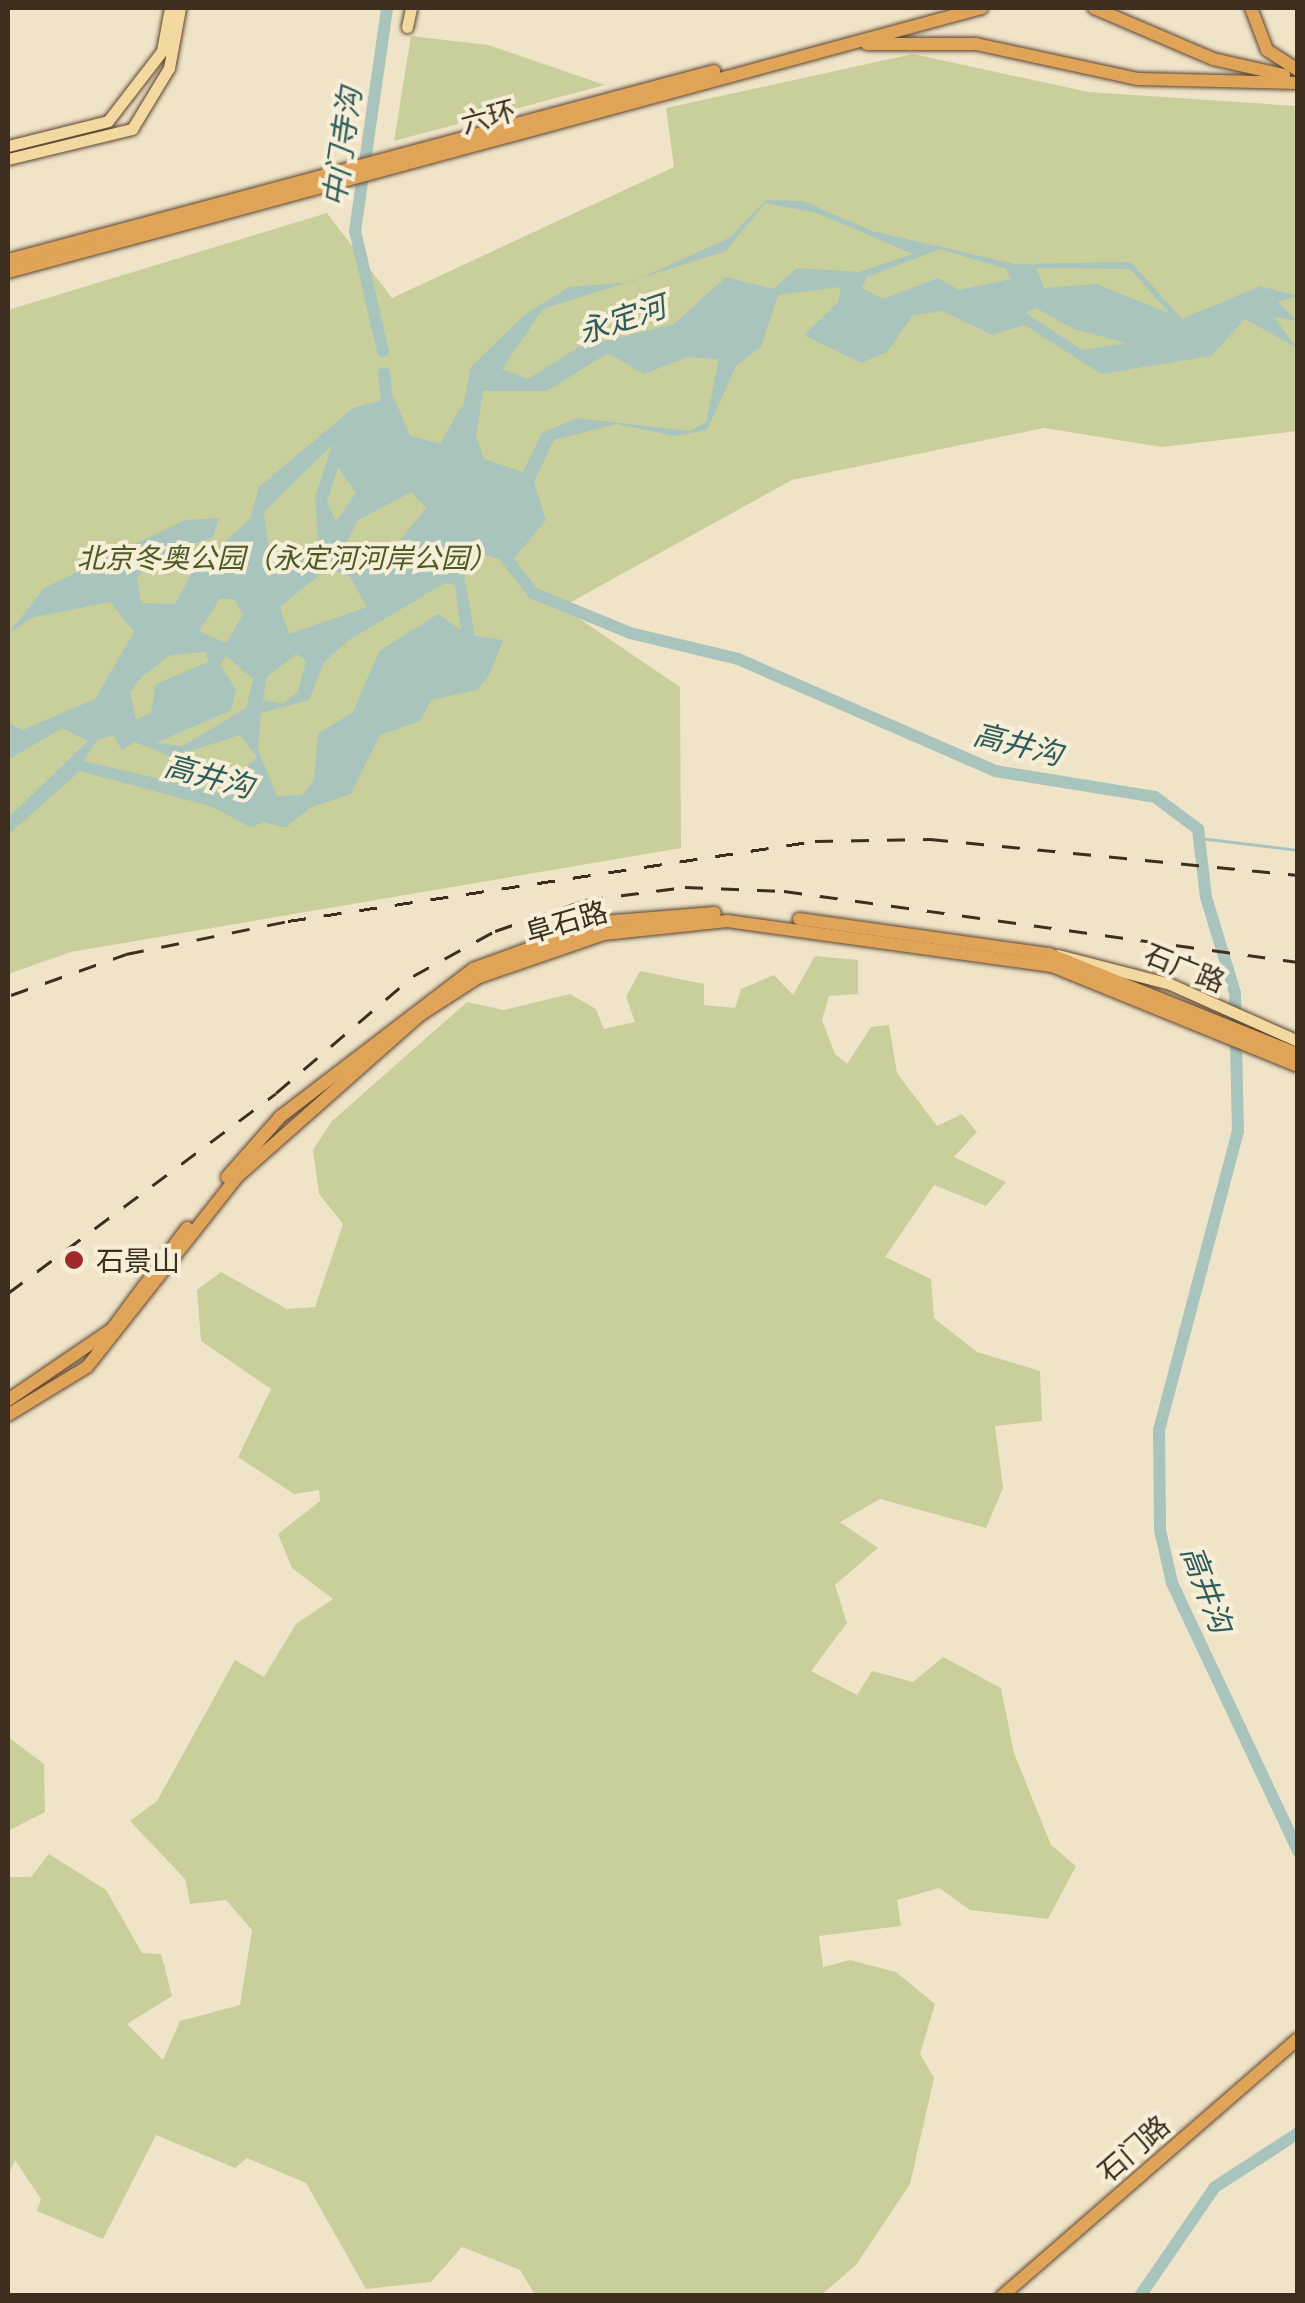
<!DOCTYPE html>
<meta charset="utf-8">
<style>
body{margin:0}
#map{position:relative;width:1305px;height:2303px;overflow:hidden;background:#f0e4c8;font-family:"Noto Serif","Noto Sans SC",serif}
div>[style]{position:absolute}
.green>*{inset:0;background:#c9cf9b}
.water>*{inset:0;background:#a9c4bc}
.stream>*{height:2.5px;margin:-1.25px;padding:0 1.25px;transform-origin:1.25px;border-radius:1.25px;background:#a9c4bc}
.river>*{height:12px;margin:-6px;padding:0 6px;transform-origin:6px;border-radius:6px;background:#a9c4bc}
.roads{filter:drop-shadow(0 0 2px #5b4430) drop-shadow(0 0 2px #5b4430)}
.major>*{height:11px;margin:-5.5px;padding:0 5.5px;transform-origin:5.5px;border-radius:5.5px;background:#f3d9a0}
.highway>*{height:12px;margin:-6px;padding:0 6px;transform-origin:6px;border-radius:6px;background:#e0a458}
.rail>*{height:2.5px;margin-top:-1.25px;transform-origin:0;background:repeating-linear-gradient(90deg,#3d2e20 0 18px,transparent 0 36px)}
.dots>*{width:28px;height:28px;translate:-50% -50%;box-sizing:border-box;border:5px solid #f7eed8;border-radius:50%}
span{translate:-50% -50%;white-space:nowrap;text-align:center;line-height:1.15;-webkit-text-stroke:8px #f7eed8;paint-order:stroke}
.street-label{font-size:28px;color:#3d2e20}
.park-label{font-size:28px;color:#4d5a26;font-style:italic}
.poi-label{font-size:28px;color:#3d2e20}
.left{translate:0 -50%;text-align:left}
.water-label{font-size:30px;color:#2f5d5a;font-style:italic}
.frame{position:absolute;inset:0;border:10px solid #3d2e20;pointer-events:none}
</style>
<div id="map">
<div class="green">
<div style="clip-path:polygon(411px 36px,488px 45px,605px 85px,394px 141px)"></div>
<div style="clip-path:polygon(913px 54px,1089px 92px,1297px 106px,1297px 431px,1162px 447px,1044px 428px,792px 480px,562px 607px,680px 687px,681px 848px,71px 952px,8px 974px,8px 310px,327px 213px,392px 298px,674px 167px,666px 108px)"></div>
<div style="clip-path:polygon(815px 956px,858px 960px,858px 994px,829px 996px,822px 1020px,835px 1054px,847px 1064px,871px 1027px,889px 1025px,897px 1073px,937px 1126px,962px 1114px,977px 1132px,954px 1157px,1006px 1182px,986px 1206px,934px 1185px,885px 1257px,931px 1279px,934px 1318px,977px 1352px,1040px 1371px,1042px 1421px,995px 1426px,1003px 1488px,986px 1528px,880px 1499px,840px 1522px,878px 1548px,835px 1585px,847px 1623px,811px 1671px,857px 1695px,872px 1671px,913px 1682px,943px 1657px,1001px 1688px,1014px 1753px,1051px 1845px,1076px 1866px,1048px 1919px,970px 1910px,939px 1888px,897px 1900px,901px 1926px,819px 1936px,823px 1967px,850px 1960px,896px 1972px,935px 2004px,920px 2054px,934px 2078px,910px 2184px,856px 2265px,820px 2296px,535px 2295px,520px 2270px,462px 2247px,431px 2282px,366px 2289px,306px 2183px,247px 2158px,235px 2168px,156px 2135px,103px 2239px,37px 2211px,41px 2199px,15px 2160px,8px 2176px,8px 1877px,31px 1877px,49px 1854px,106px 1890px,142px 1953px,161px 1954px,172px 1996px,127px 2024px,163px 2060px,180px 2021px,240px 2005px,252px 1930px,226px 1900px,190px 1904px,185px 1879px,130px 1821px,157px 1801px,235px 1660px,264px 1677px,296px 1624px,333px 1599px,292px 1568px,278px 1534px,320px 1501px,319px 1490px,294px 1494px,238px 1457px,271px 1389px,201px 1341px,197px 1290px,221px 1272px,287px 1309px,315px 1307px,343px 1224px,319px 1194px,313px 1150px,332px 1121px,467px 1002px,504px 1010px,570px 994px,596px 1009px,604px 1029px,635px 1022px,626px 997px,640px 971px,704px 984px,704px 1005px,735px 1008px,741px 989px,774px 975px,793px 995px)"></div>
<div style="clip-path:polygon(8px 1737px,44px 1764px,45px 1812px,8px 1831px)"></div>
</div>
<div class="water">
<div style="clip-path:polygon(evenodd,766px 200px,804px 201px,872px 231px,1015px 264px,1131px 262px,1182px 319px,1260px 286px,1297px 296px,1278px 302px,1297px 321px,1274px 317px,1297px 348px,1245px 319px,1211px 356px,1101px 374px,1025px 325px,992px 335px,943px 311px,913px 315px,887px 352px,861px 363px,804px 335px,838px 302px,841px 287px,778px 295px,761px 347px,736px 366px,707px 430px,674px 436px,617px 424px,554px 440px,534px 482px,546px 520px,510px 563px,474px 551px,463px 569px,475px 636px,503px 640px,489px 676px,477px 690px,431px 700px,420px 721px,380px 735px,351px 794px,250px 827px,213px 807px,80px 771px,8px 835px,8px 818px,88px 741px,62px 728px,8px 760px,8px 723px,23px 730px,95px 699px,134px 632px,110px 602px,31px 618px,8px 634px,44px 588px,185px 520px,219px 518px,213px 537px,150px 560px,137px 579px,141px 603px,175px 604px,194px 569px,250px 519px,259px 487px,353px 408px,394px 397px,410px 436px,442px 444px,458px 431px,471px 367px,524px 315px,569px 287px,632px 282px,729px 238px,766px 200px,765px 203px,817px 213px,913px 254px,859px 272px,797px 268px,773px 289px,726px 277px,674px 324px,577px 348px,528px 379px,502px 369px,543px 309px,726px 251px,765px 203px,766px 200px,940px 249px,1006px 269px,1011px 279px,959px 290px,938px 278px,883px 299px,862px 288px,867px 277px,940px 249px,766px 200px,1036px 268px,1130px 269px,1170px 314px,1097px 284px,1044px 288px,1036px 268px,766px 200px,1036px 308px,1074px 329px,1127px 343px,1082px 350px,1026px 313px,1036px 308px,766px 200px,608px 353px,644px 374px,688px 357px,719px 359px,706px 422px,690px 431px,577px 418px,542px 433px,523px 472px,484px 459px,476px 436px,483px 391px,547px 391px,608px 353px,766px 200px,332px 445px,315px 497px,318px 538px,295px 568px,268px 543px,264px 512px,332px 445px,766px 200px,338px 467px,356px 493px,336px 521px,327px 502px,338px 467px,766px 200px,411px 492px,426px 508px,378px 568px,342px 553px,357px 521px,411px 492px,766px 200px,328px 568px,350px 577px,367px 607px,289px 634px,280px 607px,328px 568px,766px 200px,445px 583px,455px 585px,461px 630px,438px 614px,379px 651px,353px 712px,318px 734px,314px 780px,302px 795px,277px 796px,258px 750px,261px 713px,309px 700px,324px 662px,349px 640px,445px 583px,766px 200px,220px 599px,234px 599px,243px 614px,226px 643px,199px 631px,220px 599px,766px 200px,206px 652px,208px 662px,156px 684px,151px 712px,136px 720px,130px 692px,141px 678px,170px 655px,206px 652px,766px 200px,296px 654px,306px 661px,298px 691px,283px 704px,263px 700px,267px 677px,296px 654px,766px 200px,226px 656px,253px 679px,246px 708px,183px 746px,156px 743px,231px 710px,236px 689px,220px 665px,226px 656px,766px 200px,240px 735px,257px 757px,220px 793px,83px 761px,98px 739px,113px 736px,122px 750px,135px 742px,172px 757px,240px 735px)"></div>
</div>
<div class="stream">
<div style="left:1200px;top:838px;width:99px;rotate:7deg"></div>
</div>
<div class="river">
<div style="left:383px;top:351px;width:123px;rotate:-103.1deg"></div>
<div style="left:355px;top:231px;width:225px;rotate:-81.8deg"></div>
<div style="left:384px;top:373px;width:37px;rotate:84deg"></div>
<div style="left:443px;top:451px;width:45px;rotate:-60.6deg"></div>
<div style="left:500px;top:550px;width:54px;rotate:52.5deg"></div>
<div style="left:533px;top:593px;width:105px;rotate:22.4deg"></div>
<div style="left:630px;top:633px;width:111px;rotate:13.5deg"></div>
<div style="left:738px;top:659px;width:280px;rotate:23.5deg"></div>
<div style="left:995px;top:771px;width:162px;rotate:9.2deg"></div>
<div style="left:1155px;top:797px;width:54px;rotate:36.7deg"></div>
<div style="left:1198px;top:829px;width:68px;rotate:83.3deg"></div>
<div style="left:1206px;top:897px;width:100px;rotate:73.2deg"></div>
<div style="left:1235px;top:993px;width:138px;rotate:88.8deg"></div>
<div style="left:1238px;top:1131px;width:308px;rotate:104.8deg"></div>
<div style="left:1159px;top:1429px;width:101px;rotate:89.4deg"></div>
<div style="left:1160px;top:1530px;width:54px;rotate:77.2deg"></div>
<div style="left:1172px;top:1583px;width:296px;rotate:64.8deg"></div>
<div style="left:264px;top:816px;width:21px;rotate:14deg"></div>
<div style="left:284px;top:821px;width:24px;rotate:-38deg"></div>
<div style="left:1140px;top:2296px;width:132px;rotate:-55.5deg"></div>
<div style="left:1215px;top:2187px;width:99px;rotate:-33deg"></div>
</div>
<div class="roads">
<div class="major">
<div style="left:407px;top:27px;width:19px;rotate:-78deg"></div>
<div style="left:8px;top:146px;width:103px;rotate:-14deg"></div>
<div style="left:108px;top:121px;width:88px;rotate:-52.4deg"></div>
<div style="left:162px;top:51px;width:44px;rotate:-79.5deg"></div>
<div style="left:8px;top:159px;width:128px;rotate:-13.6deg"></div>
<div style="left:132px;top:129px;width:71px;rotate:-58.8deg"></div>
<div style="left:169px;top:68px;width:61px;rotate:-79.6deg"></div>
<div style="left:1058px;top:955px;width:116px;rotate:14.5deg"></div>
<div style="left:1170px;top:984px;width:140px;rotate:24deg"></div>
</div>
<div class="highway">
<div style="left:1094px;top:8px;width:129px;rotate:23.2deg"></div>
<div style="left:1213px;top:59px;width:73px;rotate:12.7deg"></div>
<div style="left:1251px;top:8px;width:45px;rotate:69.1deg"></div>
<div style="left:1267px;top:50px;width:37px;rotate:33deg"></div>
<div style="left:867px;top:44px;width:109px"></div>
<div style="left:976px;top:44px;width:166px;rotate:12.2deg"></div>
<div style="left:1138px;top:79px;width:160px;rotate:1.4deg"></div>
<div style="left:8px;top:260px;width:731px;rotate:-14.99deg"></div>
<div style="left:8px;top:272px;width:1009px;rotate:-15.17deg"></div>
<div style="left:799px;top:919px;width:252px;rotate:8deg"></div>
<div style="left:1049px;top:954px;width:268px;rotate:21.9deg"></div>
<div style="left:227px;top:1177px;width:81px;rotate:-48.5deg"></div>
<div style="left:281px;top:1116px;width:242px;rotate:-37.4deg"></div>
<div style="left:473px;top:969px;width:137px;rotate:-20deg"></div>
<div style="left:602px;top:922px;width:113px;rotate:-4.6deg"></div>
<div style="left:8px;top:1400px;width:126px;rotate:-34.3deg"></div>
<div style="left:112px;top:1329px;width:126px;rotate:-53.4deg"></div>
<div style="left:8px;top:1415px;width:92px;rotate:-31.3deg"></div>
<div style="left:87px;top:1367px;width:243px;rotate:-51.7deg"></div>
<div style="left:238px;top:1176px;width:243px;rotate:-41.5deg"></div>
<div style="left:420px;top:1015px;width:70px;rotate:-32.8deg"></div>
<div style="left:479px;top:977px;width:132px;rotate:-19deg"></div>
<div style="left:604px;top:934px;width:124px;rotate:-6deg"></div>
<div style="left:727px;top:921px;width:328px;rotate:7.9deg"></div>
<div style="left:1052px;top:966px;width:266px;rotate:22.1deg"></div>
<div style="left:1002px;top:2296px;width:392px;rotate:-41deg"></div>
</div>
</div>
<div class="rail">
<div style="left:11px;top:995px;width:122px;rotate:-19.6deg"></div>
<div style="left:126px;top:954px;width:165px;rotate:-11.5deg"></div>
<div style="left:288px;top:921px;width:533px;rotate:-8.63deg"></div>
<div style="left:815px;top:841px;width:115px;rotate:-1deg"></div>
<div style="left:930px;top:839px;width:370px;rotate:5.6deg"></div>
<div style="left:8px;top:1293px;width:334px;rotate:-36.7deg"></div>
<div style="left:276px;top:1093px;width:180px;rotate:-40.5deg"></div>
<div style="left:413px;top:976px;width:94px;rotate:-28.8deg"></div>
<div style="left:495px;top:931px;width:95px;rotate:-19deg"></div>
<div style="left:585px;top:900px;width:101px;rotate:-7.4deg"></div>
<div style="left:685px;top:887px;width:99px;rotate:2.3deg"></div>
<div style="left:784px;top:891px;width:519px;rotate:7.86deg"></div>
</div>
<div class="dots">
<div style="left:74px;top:1260px;background:#9e2a2b"></div>
</div>
<div class="street-label">
<span style="left:488px;top:116px;rotate:-15deg">六环</span>
<span style="left:566px;top:921px;rotate:-16deg">阜石路</span>
<span style="left:1185px;top:967px;rotate:22deg">石广路</span>
<span style="left:1133px;top:2148px;rotate:-41deg">石门路</span>
</div>
<div class="park-label">
<span style="left:287px;top:557px">北京冬奥公园（永定河河岸公园）</span>
</div>
<div class="poi-label">
<span class="left" style="left:96px;top:1260px">石景山</span>
</div>
<div class="water-label">
<span style="left:342px;top:147px;rotate:-82deg">中门寺沟</span>
<span style="left:622px;top:319px;rotate:-18deg">永定河</span>
<span style="left:1018px;top:744px;rotate:14deg">高井沟</span>
<span style="left:209px;top:776px;rotate:15deg">高井沟</span>
<span style="left:1207px;top:1589px;rotate:69deg">高井沟</span>
</div>
<div class="frame"></div>
</div>
